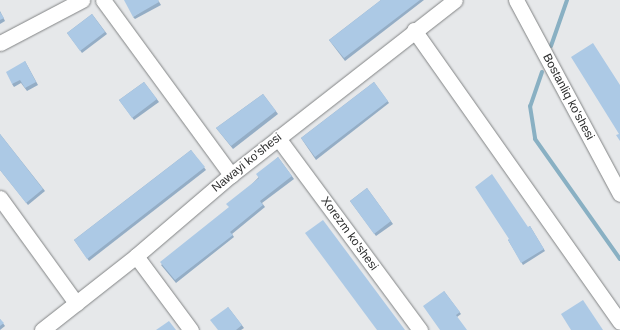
<!DOCTYPE html>
<style>
body{margin:0}
#map{position:relative;width:620px;height:330px;overflow:hidden;background:#e6e8ea;font-family:Helvetica,sans-serif}
div>[style]{position:absolute}
.stream>*{height:4px;margin:-2px;padding:0 2px;transform-origin:2px;border-radius:2px;background:#89b0c3}
.roads{filter:drop-shadow(0 0 1px #818384) drop-shadow(0 0 1px #818384)}
.street>*{height:15px;margin:-7.5px;padding:0 7.5px;transform-origin:7.5px;border-radius:7.5px;background:#fff}
.wall>*{inset:0;background:#94adc5}
.building>*{inset:0;background:#acc9e5}
span{translate:-50% -50%;white-space:nowrap;text-align:center;line-height:1.15;-webkit-text-stroke:3px #fff;paint-order:stroke}
.street-label{font-size:12px;color:#2d2e2e}
</style>
<div id="map">
<div class="stream">
<div style="left:551px;top:46px;width:49px;rotate:-70.8deg"></div>
<div style="left:542px;top:72px;width:36px;rotate:109deg"></div>
<div style="left:530px;top:106px;width:33px;rotate:81deg"></div>
<div style="left:535px;top:139px;width:147px;rotate:54.7deg"></div>
</div>
<div class="roads">
<div class="street">
<div style="left:103px;top:0;width:217px;rotate:53.8deg"></div>
<div style="left:516px;top:0;width:220px;rotate:61.8deg"></div>
<div style="left:414px;top:30px;width:357px;rotate:54.8deg"></div>
<div style="left:0;top:43px;width:93px;rotate:-27.7deg"></div>
<div style="left:278px;top:138px;width:239px;rotate:53.5deg"></div>
<div style="left:0;top:198px;width:130px;rotate:54.1deg"></div>
<div style="left:136px;top:256px;width:92px;rotate:53.4deg"></div>
<div style="left:42px;top:330px;width:120px;rotate:-38.2deg"></div>
<div style="left:136px;top:256px;width:125px;rotate:-40.5deg"></div>
<div style="left:231px;top:175px;width:284px;rotate:-38deg"></div>
</div>
</div>
<div class="wall">
<div style="clip-path:polygon(158px 0,161px 5px,135px 19px,133px 17px)"></div>
<div style="clip-path:polygon(381px 0,424px 0,345px 61px,329px 40px)"></div>
<div style="clip-path:polygon(0 11px,5px 21px,0 24px)"></div>
<div style="clip-path:polygon(92px 14px,107px 34px,82px 53px,67px 33px)"></div>
<div style="clip-path:polygon(25px 61px,38px 85px,27px 91px,21px 83px,14px 87px,12px 84px)"></div>
<div style="clip-path:polygon(144px 82px,159px 102px,134px 120px,119px 100px)"></div>
<div style="clip-path:polygon(374px 82px,389px 103px,316px 160px,301px 138px)"></div>
<div style="clip-path:polygon(263px 94px,278px 114px,233px 149px,216px 128px)"></div>
<div style="clip-path:polygon(0 134px,45px 191px,28px 205px,0 170px)"></div>
<div style="clip-path:polygon(191px 150px,206px 170px,89px 261px,74px 240px)"></div>
<div style="clip-path:polygon(278px 157px,294px 179px,262px 203px,265px 207px,232px 234px,234px 237px,176px 283px,161px 265px,229px 208px)"></div>
<div style="clip-path:polygon(367px 188px,393px 224px,376px 236px,350px 201px)"></div>
<div style="clip-path:polygon(530px 226px,545px 251px,523px 265px,508px 240px)"></div>
<div style="clip-path:polygon(444px 291px,461px 314px,440px 330px)"></div>
<div style="clip-path:polygon(228px 307px,244px 328px,241px 330px,218px 330px)"></div>
<div style="clip-path:polygon(0 319px,5px 326px,0 330px)"></div>
</div>
<div class="building">
<div style="clip-path:polygon(124px 0,158px 0,159px 2px,133px 17px)"></div>
<div style="clip-path:polygon(381px 0,420px 0,344px 58px,329px 40px)"></div>
<div style="clip-path:polygon(0 12px,4px 18px,0 20px)"></div>
<div style="clip-path:polygon(92px 14px,105px 32px,80px 51px,67px 33px)"></div>
<div style="clip-path:polygon(593px 43px,620px 85px,620px 141px,616px 135px,619px 134px,571px 57px)"></div>
<div style="clip-path:polygon(25px 61px,36px 82px,25px 88px,20px 80px,12px 84px,6px 72px)"></div>
<div style="clip-path:polygon(144px 82px,157px 99px,132px 118px,119px 100px)"></div>
<div style="clip-path:polygon(374px 82px,388px 101px,315px 157px,301px 138px)"></div>
<div style="clip-path:polygon(263px 94px,276px 111px,231px 146px,216px 128px)"></div>
<div style="clip-path:polygon(0 134px,43px 189px,26px 203px,0 170px)"></div>
<div style="clip-path:polygon(191px 150px,205px 167px,87px 259px,74px 240px)"></div>
<div style="clip-path:polygon(278px 157px,292px 176px,260px 201px,263px 205px,230px 232px,233px 235px,175px 280px,160px 262px,229px 207px,226px 204px,259px 178px,256px 174px)"></div>
<div style="clip-path:polygon(492px 174px,528px 227px,530px 226px,544px 249px,521px 263px,508px 240px,509px 239px,475px 187px)"></div>
<div style="clip-path:polygon(367px 188px,391px 221px,374px 234px,350px 201px)"></div>
<div style="clip-path:polygon(323px 220px,405px 330px,377px 330px,305px 233px)"></div>
<div style="clip-path:polygon(444px 291px,460px 312px,456px 315px,467px 330px,440px 330px,423px 306px)"></div>
<div style="clip-path:polygon(583px 300px,603px 330px,571px 330px,561px 314px)"></div>
<div style="clip-path:polygon(228px 307px,242px 325px,236px 330px,218px 330px,210px 320px)"></div>
<div style="clip-path:polygon(0 319px,4px 323px,0 326px)"></div>
<div style="clip-path:polygon(169px 321px,176px 330px,156px 330px)"></div>
</div>
<div class="street-label">
<span style="left:568px;top:97px;rotate:62deg">Bostanliq ko'shesi</span>
<span style="left:247px;top:163px;rotate:-39deg">Nawayi ko'shesi</span>
<span style="left:349px;top:234px;rotate:54deg">Xorezm ko'shesi</span>
</div>
</div>
